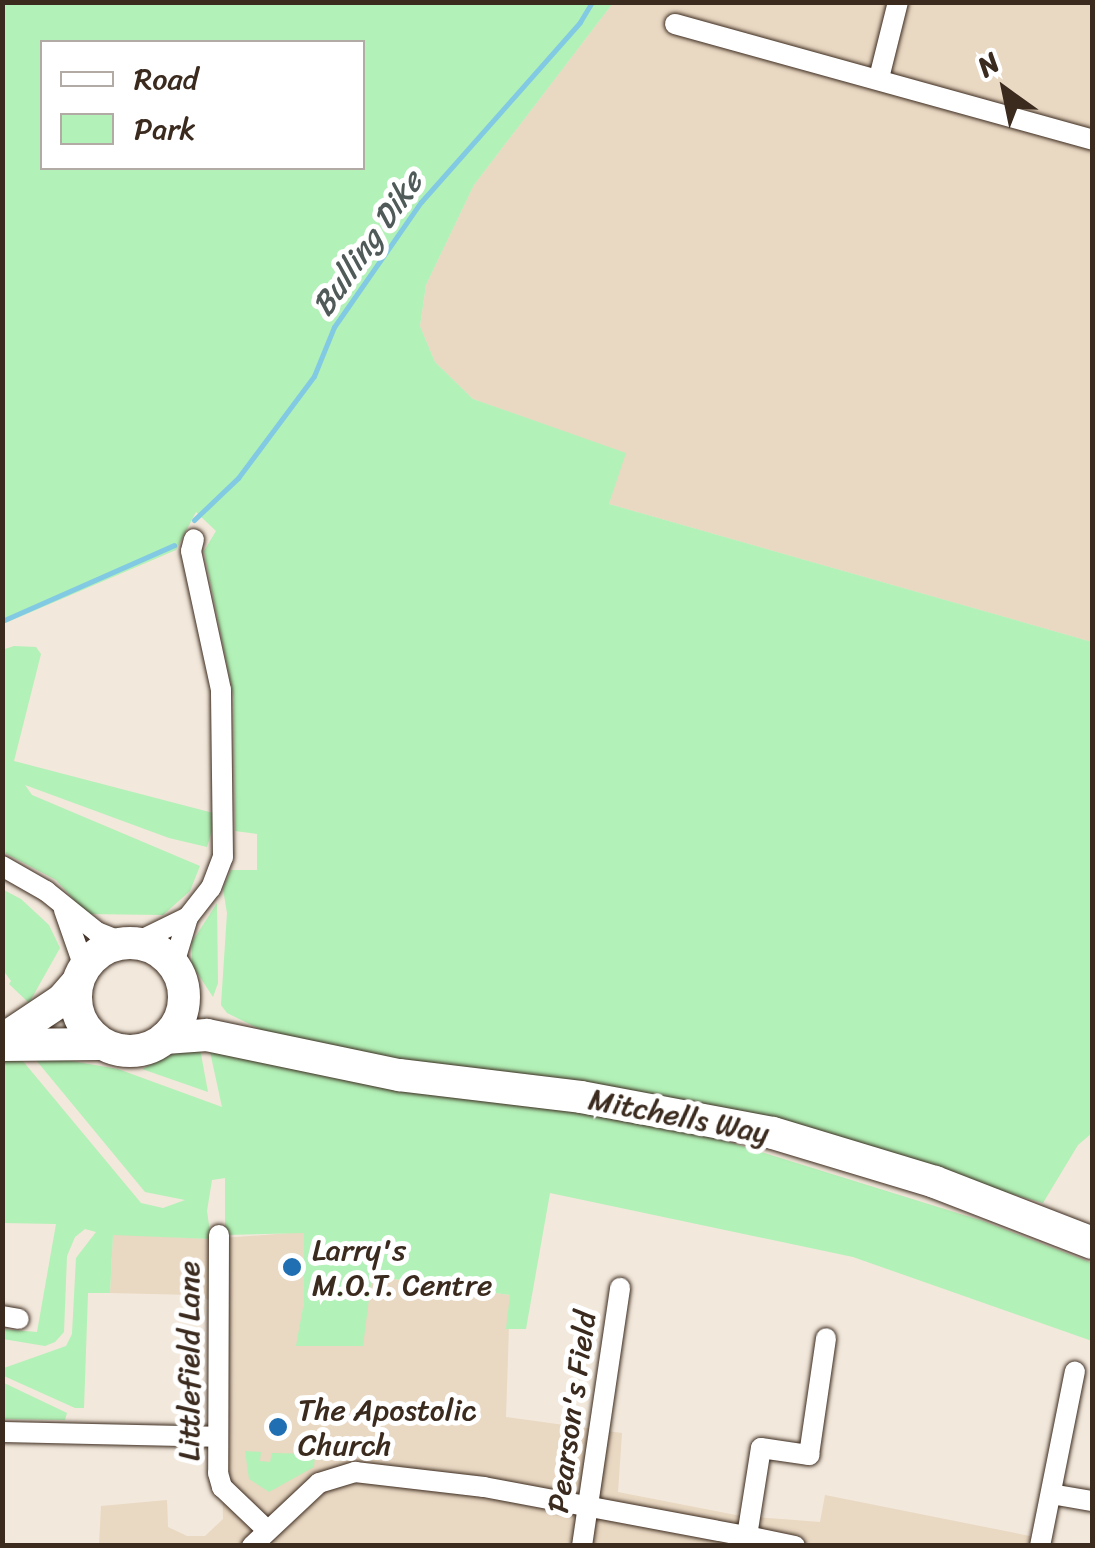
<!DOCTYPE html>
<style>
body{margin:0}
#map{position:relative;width:1095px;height:1548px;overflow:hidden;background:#f2e8db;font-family:Sriracha,sans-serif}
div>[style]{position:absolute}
.built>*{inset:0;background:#e9d8c2}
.green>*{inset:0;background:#b2f1b7}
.stream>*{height:5px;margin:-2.5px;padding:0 2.5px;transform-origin:2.5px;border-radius:2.5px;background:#82cae3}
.roads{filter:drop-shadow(0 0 2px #3b2a1e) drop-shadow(0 0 2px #3b2a1e)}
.minor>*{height:20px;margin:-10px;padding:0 10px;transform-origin:10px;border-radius:10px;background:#fff}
.primary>*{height:32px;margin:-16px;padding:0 16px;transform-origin:16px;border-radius:16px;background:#fff}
.primary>.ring{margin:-16px;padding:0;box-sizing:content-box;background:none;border:32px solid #fff;border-radius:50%}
.dots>*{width:28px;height:28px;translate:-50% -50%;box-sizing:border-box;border:5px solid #fff;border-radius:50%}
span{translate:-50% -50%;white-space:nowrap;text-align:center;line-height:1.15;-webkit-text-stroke:10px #fff;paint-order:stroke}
.street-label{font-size:30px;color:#3b2a1e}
.poi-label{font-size:30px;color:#3b2a1e}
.left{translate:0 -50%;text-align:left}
.water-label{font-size:32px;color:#505a59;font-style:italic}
.frame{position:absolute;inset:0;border:5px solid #3b2a1e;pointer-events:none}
.legend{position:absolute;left:40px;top:40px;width:325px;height:130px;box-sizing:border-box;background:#fff;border:2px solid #b1aaa5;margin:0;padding:12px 18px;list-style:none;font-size:30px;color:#3b2a1e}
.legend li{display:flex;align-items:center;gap:20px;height:50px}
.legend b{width:50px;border:2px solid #b1aaa5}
.north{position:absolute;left:955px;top:40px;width:100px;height:100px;-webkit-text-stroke:8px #fff;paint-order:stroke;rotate:327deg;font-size:28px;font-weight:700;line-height:40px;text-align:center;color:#3b2a1e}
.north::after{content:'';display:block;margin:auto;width:35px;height:45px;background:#3b2a1e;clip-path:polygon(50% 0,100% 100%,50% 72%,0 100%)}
</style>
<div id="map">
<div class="built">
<div style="clip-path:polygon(613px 3px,1092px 3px,1092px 642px,609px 504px,625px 453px,473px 399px,435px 362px,420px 326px,426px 285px,474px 185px)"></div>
<div style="clip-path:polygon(304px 1232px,304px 1302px,297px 1346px,371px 1276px,510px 1295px,506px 1417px,622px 1433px,618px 1492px,741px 1516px,820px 1522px,825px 1495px,1035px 1537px,1032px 1546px,99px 1546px,101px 1506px,167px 1500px,168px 1527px,187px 1536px,205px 1536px,223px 1519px,219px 1303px,194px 1295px,110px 1293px,113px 1234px,211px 1239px)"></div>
</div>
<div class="green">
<div style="clip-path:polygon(evenodd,3px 3px,613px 3px,474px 185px,426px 285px,420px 326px,435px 362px,473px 399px,626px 453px,609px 504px,1092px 642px,1092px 1133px,1078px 1145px,1043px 1203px,708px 1106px,359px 1054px,266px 1032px,227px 1013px,221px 1005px,227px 913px,223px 889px,231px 870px,257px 870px,257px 834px,235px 831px,234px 699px,204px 551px,216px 531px,196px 512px,176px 550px,3px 624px,3px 3px,42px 42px,362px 42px,362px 168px,42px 168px,42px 42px)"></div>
<div style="clip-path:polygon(14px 646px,36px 647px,41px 654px,14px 761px,217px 814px,207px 847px,169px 838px,25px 785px,32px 795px,200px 866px,190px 891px,163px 915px,87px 914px,56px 880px,3px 852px,2px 650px)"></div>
<div style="clip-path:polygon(2px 889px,21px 899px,49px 925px,60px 948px,29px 1003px,9px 984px,11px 981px,3px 970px)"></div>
<div style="clip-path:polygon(217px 903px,218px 983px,213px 997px,192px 965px,192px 942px)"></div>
<div style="clip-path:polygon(209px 1047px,665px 1122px,983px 1221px,1092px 1263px,1092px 1341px,853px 1257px,550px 1193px,526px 1329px,506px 1329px,510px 1295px,372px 1276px,363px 1346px,296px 1346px,304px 1302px,304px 1233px,225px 1235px,225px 1178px,212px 1180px,207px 1211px,211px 1239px,113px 1235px,110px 1293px,88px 1293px,84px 1408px,75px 1408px,4px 1376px,4px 1368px,66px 1346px,72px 1334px,76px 1258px,96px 1232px,85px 1229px,75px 1237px,67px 1256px,64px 1332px,55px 1342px,45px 1346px,3px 1339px,2px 1329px,37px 1332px,56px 1224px,3px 1223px,3px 1057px,17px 1054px,141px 1203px,163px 1208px,185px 1200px,145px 1192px,31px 1054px,118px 1069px,222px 1107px)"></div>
<div style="clip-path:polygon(200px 1049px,208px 1092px,142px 1069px,175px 1053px)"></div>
<div style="clip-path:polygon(2px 1382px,67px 1413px,65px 1420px,3px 1419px)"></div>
<div style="clip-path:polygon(245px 1451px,261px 1452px,260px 1461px,270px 1462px,272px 1453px,315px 1454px,314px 1467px,269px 1492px,249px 1479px)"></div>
</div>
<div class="stream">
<div style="left:194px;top:520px;width:61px;rotate:-43.7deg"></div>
<div style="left:238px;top:478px;width:127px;rotate:-53.3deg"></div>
<div style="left:314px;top:376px;width:53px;rotate:-67.8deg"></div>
<div style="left:334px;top:327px;width:152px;rotate:-55.2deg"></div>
<div style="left:421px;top:202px;width:240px;rotate:-48.5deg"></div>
<div style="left:580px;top:22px;width:23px;rotate:-59deg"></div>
<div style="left:2px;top:621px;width:188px;rotate:-23.8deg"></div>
</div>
<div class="roads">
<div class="minor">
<div style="left:675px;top:24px;width:433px;rotate:15.5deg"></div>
<div style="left:879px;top:78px;width:78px;rotate:-76deg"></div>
<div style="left:2px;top:866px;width:51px;rotate:29.6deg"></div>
<div style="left:46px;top:891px;width:65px;rotate:38.8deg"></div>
<div style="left:97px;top:932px;width:27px;rotate:22deg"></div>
<div style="left:64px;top:910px;width:60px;rotate:70.7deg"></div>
<div style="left:137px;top:942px;width:57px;rotate:-26.1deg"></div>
<div style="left:188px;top:917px;width:37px;rotate:-52deg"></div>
<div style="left:211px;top:888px;width:33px;rotate:-69deg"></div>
<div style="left:223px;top:857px;width:167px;rotate:-90.7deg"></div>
<div style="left:221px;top:690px;width:142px;rotate:-102.2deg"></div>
<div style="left:191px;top:551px;width:12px;rotate:-76deg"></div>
<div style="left:174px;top:964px;width:49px;rotate:-73.4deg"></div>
<div style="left:219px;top:1235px;width:238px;rotate:90.2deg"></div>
<div style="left:218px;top:1473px;width:15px;rotate:74deg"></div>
<div style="left:222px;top:1487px;width:61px;rotate:43.7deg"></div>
<div style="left:2px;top:1316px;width:17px;rotate:10deg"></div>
<div style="left:2px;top:1432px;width:214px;rotate:1.3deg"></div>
<div style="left:1051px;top:1494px;width:42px;rotate:9.7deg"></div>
<div style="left:252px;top:1546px;width:92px;rotate:-43.2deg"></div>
<div style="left:319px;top:1483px;width:38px;rotate:-17deg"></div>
<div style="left:355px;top:1472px;width:130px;rotate:6.6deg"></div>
<div style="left:484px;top:1487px;width:268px;rotate:10.6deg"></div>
<div style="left:582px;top:1546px;width:261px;rotate:-81.6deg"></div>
<div style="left:795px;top:1546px;width:49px;rotate:-168.2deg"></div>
<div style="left:747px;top:1536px;width:89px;rotate:-81deg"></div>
<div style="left:761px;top:1448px;width:49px;rotate:8.3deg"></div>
<div style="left:809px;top:1455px;width:118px;rotate:-81.7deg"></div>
<div style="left:1040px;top:1546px;width:178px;rotate:-78.7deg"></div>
</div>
<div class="primary">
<div class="ring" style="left:76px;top:943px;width:76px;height:76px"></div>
<div style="left:165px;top:1038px;width:42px;rotate:-4.1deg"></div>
<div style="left:207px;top:1035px;width:196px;rotate:11.8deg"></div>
<div style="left:399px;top:1075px;width:183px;rotate:6.9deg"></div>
<div style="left:581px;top:1097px;width:195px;rotate:10.6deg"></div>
<div style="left:773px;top:1133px;width:169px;rotate:16.8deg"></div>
<div style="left:935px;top:1182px;width:168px;rotate:21.2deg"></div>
<div style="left:2px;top:1040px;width:72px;rotate:-33.7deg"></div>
<div style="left:62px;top:1000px;width:23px;rotate:-49deg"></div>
<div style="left:2px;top:1045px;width:100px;rotate:-0.6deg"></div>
</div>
</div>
<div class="dots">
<div style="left:292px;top:1267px;background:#1f6fb2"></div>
<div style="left:278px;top:1427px;background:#1f6fb2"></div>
</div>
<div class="street-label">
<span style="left:679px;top:1116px;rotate:11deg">Mitchells Way</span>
<span style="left:189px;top:1361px;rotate:-90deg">Littlefield Lane</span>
<span style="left:572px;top:1412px;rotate:-82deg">Pearson's Field</span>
</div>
<div class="poi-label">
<span class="left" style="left:312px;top:1267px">Larry's<br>M.O.T. Centre</span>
<span class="left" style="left:298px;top:1427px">The Apostolic<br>Church</span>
</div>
<div class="water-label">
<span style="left:368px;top:244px;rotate:-55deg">Bulling Dike</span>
</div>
<div class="frame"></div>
<ul class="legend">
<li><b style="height:12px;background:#fff"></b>Road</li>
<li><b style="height:28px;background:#b2f1b7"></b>Park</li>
</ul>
<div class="north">N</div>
</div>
